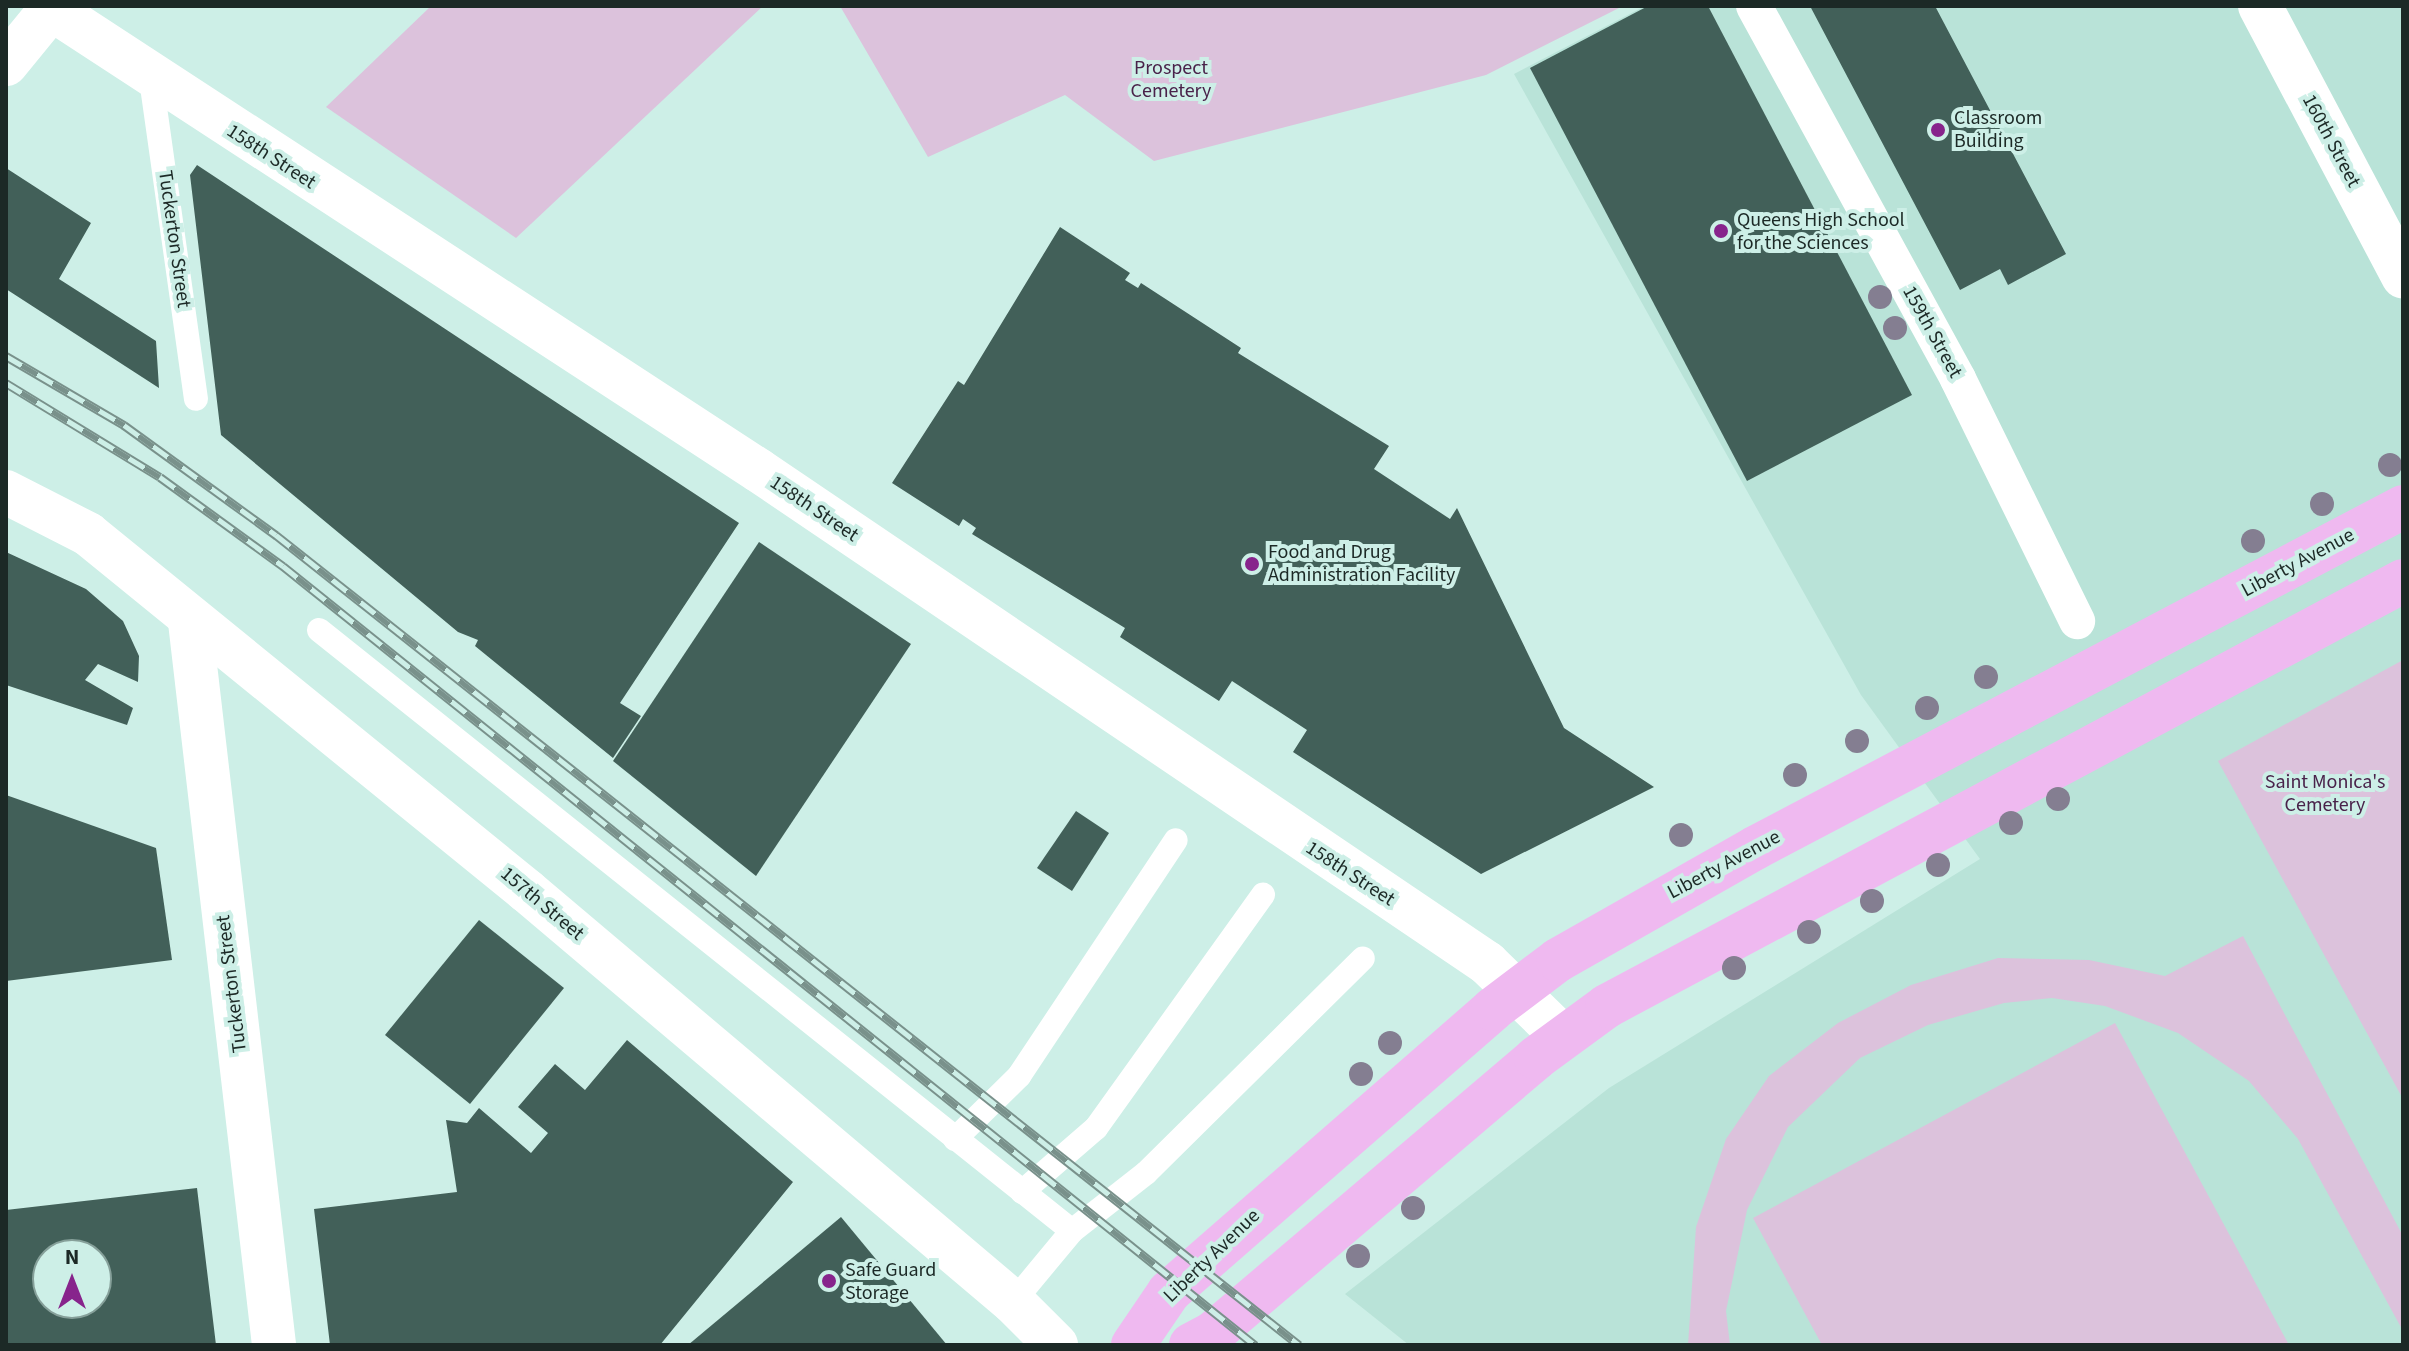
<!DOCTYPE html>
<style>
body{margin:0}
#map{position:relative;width:2409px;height:1351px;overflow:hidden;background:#cdefe7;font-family:"Source Sans 3",sans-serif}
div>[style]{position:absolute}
.built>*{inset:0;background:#b9e3d8}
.green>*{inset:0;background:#dcc2dc}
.building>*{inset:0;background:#426059}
.service>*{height:24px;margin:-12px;padding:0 12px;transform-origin:12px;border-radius:12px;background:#fff}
.pedestrian>*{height:36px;margin:-18px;padding:0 18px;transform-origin:18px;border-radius:18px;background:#fff}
.minor>*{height:44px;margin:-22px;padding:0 22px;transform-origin:22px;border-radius:22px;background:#fff}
.primary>*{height:44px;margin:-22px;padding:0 22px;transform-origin:22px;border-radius:22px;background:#efb9f0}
.rail>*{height:9px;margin-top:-4.5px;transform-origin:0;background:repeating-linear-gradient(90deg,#cdefe7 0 18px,#79918b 0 36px);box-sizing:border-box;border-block:2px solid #79918b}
.trees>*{width:24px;height:24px;margin:-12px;border-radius:50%;background:#847e91}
.dots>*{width:22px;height:22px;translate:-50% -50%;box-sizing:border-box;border:4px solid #cdefe7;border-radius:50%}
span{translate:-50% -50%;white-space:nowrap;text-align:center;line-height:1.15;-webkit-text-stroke:8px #cdefe7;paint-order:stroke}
.park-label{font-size:20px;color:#49224a}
.poi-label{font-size:20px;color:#1c2926}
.left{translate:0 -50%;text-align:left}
.street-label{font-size:20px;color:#1c2926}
.frame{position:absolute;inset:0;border:8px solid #1c2926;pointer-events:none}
.north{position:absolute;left:32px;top:1239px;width:80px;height:80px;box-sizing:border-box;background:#cdefe7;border:2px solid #86a09a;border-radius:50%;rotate:0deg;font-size:22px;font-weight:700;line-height:32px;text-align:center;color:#1c2926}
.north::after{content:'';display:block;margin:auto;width:28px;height:36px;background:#87248c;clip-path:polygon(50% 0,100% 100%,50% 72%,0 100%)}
</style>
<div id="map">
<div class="built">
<div style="clip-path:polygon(1645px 6px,2403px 6px,2403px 1345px,1409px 1345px,1345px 1294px,1609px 1088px,1980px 859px,1861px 695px,1514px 74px)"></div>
</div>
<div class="green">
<div style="clip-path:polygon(431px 6px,763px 6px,516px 238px,326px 107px)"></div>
<div style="clip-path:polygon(840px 6px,1623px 6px,1486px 75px,1154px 161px,1065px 95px,928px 157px)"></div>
<div style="clip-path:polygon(2403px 660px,2403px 1099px,2218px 761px)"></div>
<div style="clip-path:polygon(2243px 936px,2403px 1236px,2403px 1331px,2298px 1139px,2249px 1081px,2178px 1033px,2105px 1006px,2052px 998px,2004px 1003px,1928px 1025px,1860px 1058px,1788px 1127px,1747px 1210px,1726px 1311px,1730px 1345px,1688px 1345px,1696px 1227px,1726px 1139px,1769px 1076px,1838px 1023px,1911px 985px,1998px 958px,2089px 960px,2165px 976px)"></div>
<div style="clip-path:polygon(2115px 1023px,2289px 1345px,1822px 1345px,1753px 1218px)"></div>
</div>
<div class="building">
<div style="clip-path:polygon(1648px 6px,1708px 6px,1912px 395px,1747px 481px,1530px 68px)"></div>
<div style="clip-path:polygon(1810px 6px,1935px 6px,2066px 254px,2008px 285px,2000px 269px,1960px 290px)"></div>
<div style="clip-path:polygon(197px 165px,739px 523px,620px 703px,641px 716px,613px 758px,475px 646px,478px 640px,458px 632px,221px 435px,190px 175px)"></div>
<div style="clip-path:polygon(6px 168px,91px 223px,59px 279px,156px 341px,159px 388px,6px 289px)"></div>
<div style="clip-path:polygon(1060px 227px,1130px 273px,1125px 280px,1138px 288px,1141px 283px,1241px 348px,1238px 353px,1389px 446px,1374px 469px,1450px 519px,1457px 508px,1564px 728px,1654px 787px,1481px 874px,1293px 752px,1307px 730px,1232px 681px,1219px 701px,1120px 637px,1125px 628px,972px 534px,976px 528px,963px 519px,959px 526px,892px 483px,958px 381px,964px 385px)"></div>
<div style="clip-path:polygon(759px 542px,911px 644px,756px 876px,613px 761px)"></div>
<div style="clip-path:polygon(6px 552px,86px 589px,123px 621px,139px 656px,138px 682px,98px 664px,85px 680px,133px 708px,127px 725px,6px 685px)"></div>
<div style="clip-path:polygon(6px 795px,156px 848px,172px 960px,6px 981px)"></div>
<div style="clip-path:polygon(1076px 811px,1109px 833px,1072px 891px,1037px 868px)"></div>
<div style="clip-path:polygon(479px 920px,564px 988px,470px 1104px,385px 1035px)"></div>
<div style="clip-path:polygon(627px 1040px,793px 1182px,660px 1345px,330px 1345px,314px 1209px,457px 1192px,446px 1120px,467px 1123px,479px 1108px,531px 1153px,548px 1133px,518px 1107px,555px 1064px,585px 1090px)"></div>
<div style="clip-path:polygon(evenodd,197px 1188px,216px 1345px,6px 1345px,6px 1210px,197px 1188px,48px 1255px,96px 1255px,96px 1303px,48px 1303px,48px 1255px)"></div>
<div style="clip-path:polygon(841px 1217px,947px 1345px,688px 1345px)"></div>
</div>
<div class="service">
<div style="left:151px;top:79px;width:323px;rotate:82deg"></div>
<div style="left:319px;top:630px;width:963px;rotate:38.59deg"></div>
<div style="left:1072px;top:1231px;width:92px;rotate:129.7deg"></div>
<div style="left:955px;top:1139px;width:90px;rotate:-44.5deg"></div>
<div style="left:1019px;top:1076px;width:283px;rotate:-56.4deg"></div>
<div style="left:1022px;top:1192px;width:98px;rotate:-40.9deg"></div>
<div style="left:1096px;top:1128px;width:287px;rotate:-54.4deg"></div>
<div style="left:1072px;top:1231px;width:94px;rotate:-38.1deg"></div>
<div style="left:1146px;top:1173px;width:305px;rotate:-44.7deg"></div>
</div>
<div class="pedestrian">
<div style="left:1754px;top:6px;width:425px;rotate:61.3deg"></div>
<div style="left:1958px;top:379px;width:270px;rotate:63.8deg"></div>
</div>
<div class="minor">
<div style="left:47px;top:6px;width:849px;rotate:33.13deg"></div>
<div style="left:758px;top:470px;width:880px;rotate:34.07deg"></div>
<div style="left:1487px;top:963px;width:106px;rotate:44.2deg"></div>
<div style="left:2260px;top:6px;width:306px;rotate:62.1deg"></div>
<div style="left:6px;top:64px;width:71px;rotate:-50.7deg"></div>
<div style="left:6px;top:492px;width:92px;rotate:27.1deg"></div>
<div style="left:88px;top:534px;width:566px;rotate:39.12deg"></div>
<div style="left:527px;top:891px;width:636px;rotate:40.22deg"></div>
<div style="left:1013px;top:1302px;width:61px;rotate:45deg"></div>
<div style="left:190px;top:622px;width:728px;rotate:83.37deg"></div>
</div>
<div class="primary">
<div style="left:1133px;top:1345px;width:64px;rotate:-55.8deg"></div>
<div style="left:1169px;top:1292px;width:430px;rotate:-41.1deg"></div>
<div style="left:1493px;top:1009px;width:81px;rotate:-37deg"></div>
<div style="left:1558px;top:960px;width:227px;rotate:-29.6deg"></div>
<div style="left:1755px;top:848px;width:732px;rotate:-27.75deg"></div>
<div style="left:1191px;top:1345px;width:24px;rotate:-28deg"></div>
<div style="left:1212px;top:1334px;width:426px;rotate:-40.4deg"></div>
<div style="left:1536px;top:1058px;width:88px;rotate:-36.2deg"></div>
<div style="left:1607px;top:1006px;width:902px;rotate:-28.1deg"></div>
</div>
<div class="rail">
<div style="left:6px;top:356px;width:137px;rotate:30.3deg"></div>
<div style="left:124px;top:425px;width:188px;rotate:35.9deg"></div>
<div style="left:276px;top:535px;width:1305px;rotate:38.37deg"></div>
<div style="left:6px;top:383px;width:180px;rotate:31.4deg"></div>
<div style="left:160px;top:477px;width:152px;rotate:35.9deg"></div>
<div style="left:283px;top:566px;width:1246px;rotate:38.71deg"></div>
</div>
<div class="trees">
<div style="left:1880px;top:297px"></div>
<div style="left:1895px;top:328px"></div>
<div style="left:2390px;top:465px"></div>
<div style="left:2322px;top:504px"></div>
<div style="left:2253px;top:541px"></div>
<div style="left:1986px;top:677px"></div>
<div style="left:1927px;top:708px"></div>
<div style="left:1857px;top:741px"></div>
<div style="left:1795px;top:775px"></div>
<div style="left:2058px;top:799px"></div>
<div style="left:2011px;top:823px"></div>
<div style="left:1681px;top:835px"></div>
<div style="left:1938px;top:865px"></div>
<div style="left:1872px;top:901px"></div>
<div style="left:1809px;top:932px"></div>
<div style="left:1734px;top:968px"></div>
<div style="left:1390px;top:1043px"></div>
<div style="left:1361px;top:1074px"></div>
<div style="left:1413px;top:1208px"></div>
<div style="left:1358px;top:1256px"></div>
</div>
<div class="dots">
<div style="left:1938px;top:130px;background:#87248c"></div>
<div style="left:1721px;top:231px;background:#87248c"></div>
<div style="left:1252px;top:564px;background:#87248c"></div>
<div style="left:829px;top:1281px;background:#87248c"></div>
</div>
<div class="park-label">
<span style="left:1171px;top:80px">Prospect<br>Cemetery</span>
<span style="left:2325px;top:794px">Saint Monica's<br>Cemetery</span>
</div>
<div class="poi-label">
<span class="left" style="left:1954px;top:130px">Classroom<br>Building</span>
<span class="left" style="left:1737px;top:232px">Queens High School<br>for the Sciences</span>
<span class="left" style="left:1268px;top:564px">Food and Drug<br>Administration Facility</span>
<span class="left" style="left:845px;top:1282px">Safe Guard<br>Storage</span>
</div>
<div class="street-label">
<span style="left:2331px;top:141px;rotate:62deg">160th Street</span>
<span style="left:271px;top:157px;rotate:33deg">158th Street</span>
<span style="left:174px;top:239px;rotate:82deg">Tuckerton Street</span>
<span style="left:1932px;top:332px;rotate:61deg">159th Street</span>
<span style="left:814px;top:509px;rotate:34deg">158th Street</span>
<span style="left:2298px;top:563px;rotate:-28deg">Liberty Avenue</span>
<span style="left:1724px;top:865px;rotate:-28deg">Liberty Avenue</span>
<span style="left:1350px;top:874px;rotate:33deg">158th Street</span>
<span style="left:542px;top:904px;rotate:40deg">157th Street</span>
<span style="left:232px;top:984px;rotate:-97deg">Tuckerton Street</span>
<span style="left:1212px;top:1256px;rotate:-44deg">Liberty Avenue</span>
</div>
<div class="frame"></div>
<div class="north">N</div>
</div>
